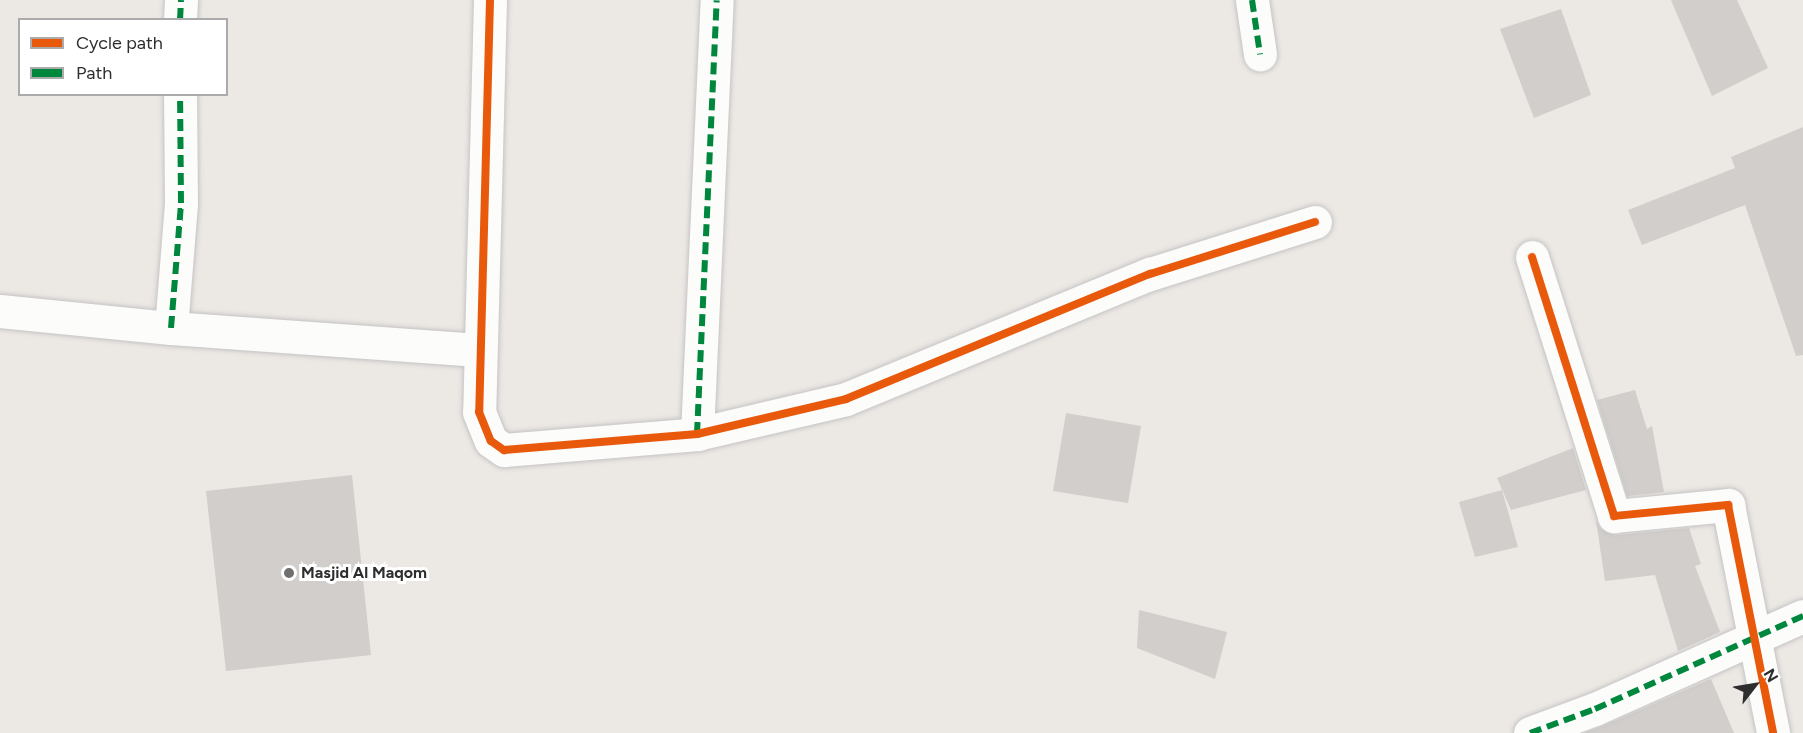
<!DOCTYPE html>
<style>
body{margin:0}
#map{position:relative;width:1803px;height:733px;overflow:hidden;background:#ece8e4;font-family:Figtree,sans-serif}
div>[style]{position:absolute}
.building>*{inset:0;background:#d1cecb}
.roads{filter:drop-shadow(0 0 2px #c5c4c5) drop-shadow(0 0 2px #c5c4c5)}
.minor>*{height:33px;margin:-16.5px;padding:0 16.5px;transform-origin:16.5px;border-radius:16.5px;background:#fcfcfb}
.quiet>*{height:6px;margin-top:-3px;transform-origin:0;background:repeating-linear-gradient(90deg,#00873e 0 12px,transparent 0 18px)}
.cycleway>*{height:8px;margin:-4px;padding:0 4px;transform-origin:4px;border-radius:4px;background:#e8590c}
.dots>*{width:16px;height:16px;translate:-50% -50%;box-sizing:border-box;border:3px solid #fff;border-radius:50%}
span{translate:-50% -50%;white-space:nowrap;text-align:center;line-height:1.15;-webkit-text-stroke:6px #fff;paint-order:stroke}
.poi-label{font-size:16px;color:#2e2e2e;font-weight:700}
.left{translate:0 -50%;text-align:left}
.legend{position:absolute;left:18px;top:18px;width:210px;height:78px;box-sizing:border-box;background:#fff;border:2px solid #ababab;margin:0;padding:8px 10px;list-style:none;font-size:18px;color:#2e2e2e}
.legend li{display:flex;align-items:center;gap:12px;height:30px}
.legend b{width:30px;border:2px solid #ababab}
.north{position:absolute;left:1725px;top:655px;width:60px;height:60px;-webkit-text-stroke:4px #fff;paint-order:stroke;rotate:59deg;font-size:16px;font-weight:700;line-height:24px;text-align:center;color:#2e2e2e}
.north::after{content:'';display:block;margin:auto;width:21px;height:27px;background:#2e2e2e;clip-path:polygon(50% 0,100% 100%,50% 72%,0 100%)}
</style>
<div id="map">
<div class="building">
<div style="clip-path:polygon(1671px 0,1737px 0,1768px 68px,1712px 96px)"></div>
<div style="clip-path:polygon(1561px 9px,1591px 95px,1534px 118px,1500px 29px)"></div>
<div style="clip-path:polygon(1803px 127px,1803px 355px,1796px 356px,1745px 205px,1642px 245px,1628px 210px,1735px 168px,1731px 157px)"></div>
<div style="clip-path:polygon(1635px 390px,1647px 429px,1652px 426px,1664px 492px,1627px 496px,1597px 400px)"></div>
<div style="clip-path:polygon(1066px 413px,1141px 426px,1128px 503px,1053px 491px)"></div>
<div style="clip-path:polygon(1573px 448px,1586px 490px,1511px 510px,1497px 478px)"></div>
<div style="clip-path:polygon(352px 475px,371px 655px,226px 671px,206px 491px)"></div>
<div style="clip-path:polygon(1502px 490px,1518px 547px,1475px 557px,1459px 502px)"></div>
<div style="clip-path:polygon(1596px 520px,1601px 529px,1615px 535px,1689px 528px,1701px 564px,1695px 566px,1720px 632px,1678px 651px,1655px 575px,1605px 581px)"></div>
<div style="clip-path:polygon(1139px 610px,1227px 632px,1215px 679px,1137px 648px)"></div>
<div style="clip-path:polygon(1711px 679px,1734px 733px,1584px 733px,1603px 726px)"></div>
</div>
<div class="roads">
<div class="minor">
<div style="left:490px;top:0;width:412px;rotate:91.5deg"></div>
<div style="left:479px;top:412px;width:31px;rotate:68deg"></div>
<div style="left:491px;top:441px;width:16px;rotate:35deg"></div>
<div style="left:504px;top:450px;width:194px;rotate:-4.7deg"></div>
<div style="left:697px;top:434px;width:153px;rotate:-13.2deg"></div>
<div style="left:846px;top:399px;width:329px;rotate:-22.4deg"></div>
<div style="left:1150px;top:274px;width:173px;rotate:-17.5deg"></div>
<div style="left:1252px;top:0;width:55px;rotate:81.6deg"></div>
<div style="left:180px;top:20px;width:20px;rotate:-87deg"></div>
<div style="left:1532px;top:257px;width:272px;rotate:72.4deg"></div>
<div style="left:1614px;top:516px;width:115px;rotate:-5.5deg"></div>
<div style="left:1728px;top:505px;width:232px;rotate:78.8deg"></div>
<div style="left:0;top:311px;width:172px;rotate:5.7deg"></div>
<div style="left:171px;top:328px;width:308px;rotate:4.1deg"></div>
<div style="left:171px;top:328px;width:125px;rotate:-85.4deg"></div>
<div style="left:181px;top:203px;width:109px;rotate:-90.5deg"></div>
<div style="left:697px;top:434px;width:434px;rotate:-87.4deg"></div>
<div style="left:1530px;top:733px;width:69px;rotate:-20.3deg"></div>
<div style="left:1595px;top:709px;width:228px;rotate:-24.1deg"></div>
</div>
</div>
<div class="quiet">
<div style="left:1252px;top:0;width:55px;rotate:81.6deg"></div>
<div style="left:180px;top:20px;width:20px;rotate:-87deg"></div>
<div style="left:171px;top:328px;width:125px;rotate:-85.4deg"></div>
<div style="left:181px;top:203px;width:109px;rotate:-90.5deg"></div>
<div style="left:697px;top:434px;width:434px;rotate:-87.4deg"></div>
<div style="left:1530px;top:733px;width:69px;rotate:-20.3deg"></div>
<div style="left:1595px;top:709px;width:228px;rotate:-24.1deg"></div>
</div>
<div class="cycleway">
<div style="left:490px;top:0;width:412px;rotate:91.5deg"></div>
<div style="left:479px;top:412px;width:31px;rotate:68deg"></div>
<div style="left:491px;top:441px;width:16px;rotate:35deg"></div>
<div style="left:504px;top:450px;width:194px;rotate:-4.7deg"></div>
<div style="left:697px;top:434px;width:153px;rotate:-13.2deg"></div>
<div style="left:846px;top:399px;width:329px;rotate:-22.4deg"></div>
<div style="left:1150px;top:274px;width:173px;rotate:-17.5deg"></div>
<div style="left:1532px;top:257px;width:272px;rotate:72.4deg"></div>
<div style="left:1614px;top:516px;width:115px;rotate:-5.5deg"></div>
<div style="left:1728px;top:505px;width:232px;rotate:78.8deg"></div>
</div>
<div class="dots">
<div style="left:289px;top:573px;background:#706f6e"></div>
</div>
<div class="poi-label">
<span class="left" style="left:301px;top:573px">Masjid Al Maqom</span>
</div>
<ul class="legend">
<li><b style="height:8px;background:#e8590c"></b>Cycle path</li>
<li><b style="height:8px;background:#00873e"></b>Path</li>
</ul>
<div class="north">N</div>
</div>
